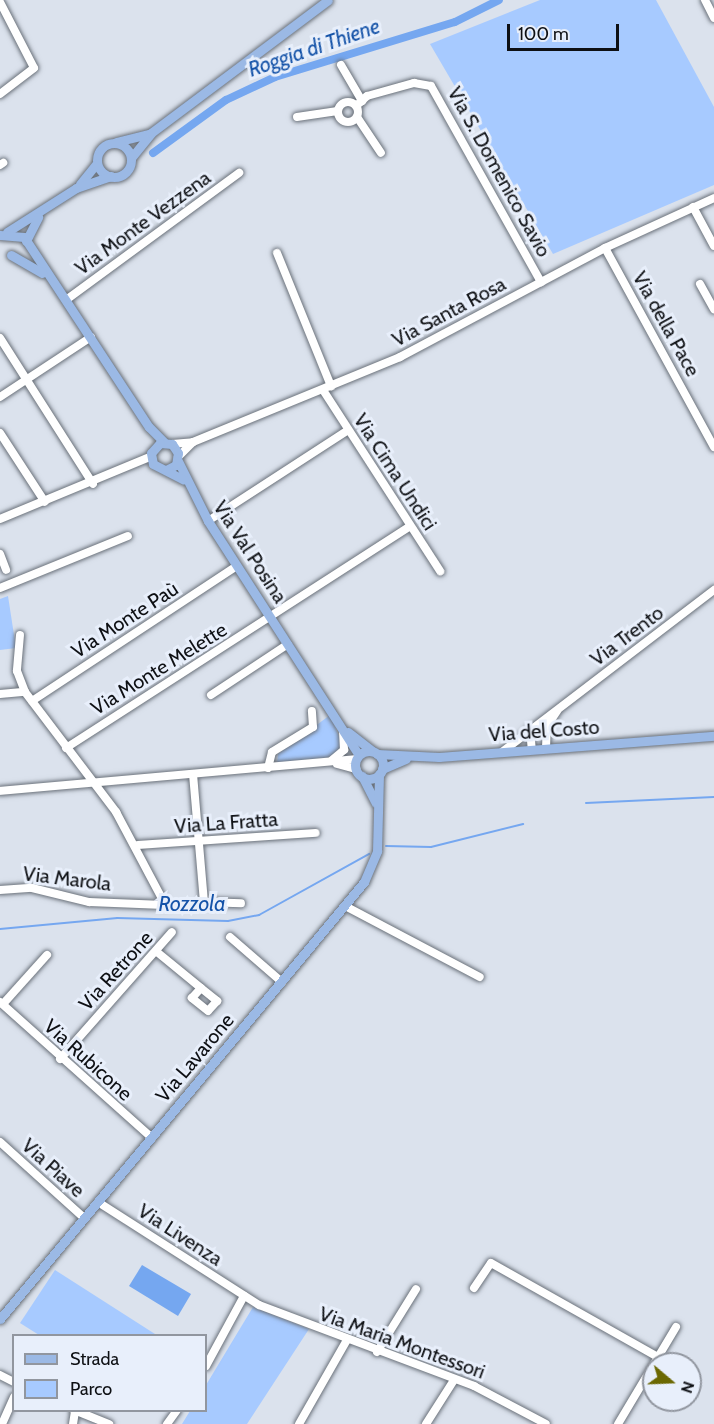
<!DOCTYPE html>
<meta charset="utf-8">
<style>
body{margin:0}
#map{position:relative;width:714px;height:1424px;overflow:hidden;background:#dbe2ed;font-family:Cabin,sans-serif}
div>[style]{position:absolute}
.green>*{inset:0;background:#a7caff}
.water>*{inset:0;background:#75a7f0}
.stream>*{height:2px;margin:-1px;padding:0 1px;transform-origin:1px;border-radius:1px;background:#75a7f0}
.canal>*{height:8px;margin:-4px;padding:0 4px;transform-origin:4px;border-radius:4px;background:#75a7f0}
.roads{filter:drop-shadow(0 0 2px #6a717a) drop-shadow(0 0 2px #6a717a)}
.minor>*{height:8px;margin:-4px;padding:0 4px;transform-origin:4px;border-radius:4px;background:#fff}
.minor>.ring{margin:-4px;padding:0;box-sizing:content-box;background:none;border:8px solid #fff;border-radius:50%}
.major>*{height:9px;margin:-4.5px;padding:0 4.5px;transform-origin:4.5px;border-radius:4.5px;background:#9bb9e5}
.major>.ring{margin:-4.5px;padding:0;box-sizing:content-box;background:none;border:9px solid #9bb9e5;border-radius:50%}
span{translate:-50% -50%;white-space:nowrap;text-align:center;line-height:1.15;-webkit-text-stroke:6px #e8effb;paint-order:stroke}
.street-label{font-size:20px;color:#0e1014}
.water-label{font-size:21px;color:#1553a8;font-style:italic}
.legend{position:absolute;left:12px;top:1334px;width:195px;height:78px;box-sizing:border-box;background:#e8effb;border:2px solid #91969f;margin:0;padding:8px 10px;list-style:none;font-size:18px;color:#0e1014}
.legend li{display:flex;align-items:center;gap:12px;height:30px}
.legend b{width:30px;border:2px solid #91969f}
.north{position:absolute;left:642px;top:1352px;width:60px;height:60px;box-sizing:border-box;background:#e8effb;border:2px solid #91969f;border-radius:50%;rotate:109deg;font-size:16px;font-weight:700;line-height:24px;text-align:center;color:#0e1014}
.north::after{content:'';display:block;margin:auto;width:21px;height:27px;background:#6b6802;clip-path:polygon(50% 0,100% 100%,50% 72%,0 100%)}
.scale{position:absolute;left:507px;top:24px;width:112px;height:27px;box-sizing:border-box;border:3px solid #0e1014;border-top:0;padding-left:8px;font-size:18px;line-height:21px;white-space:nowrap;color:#0e1014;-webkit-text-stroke:4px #e8effb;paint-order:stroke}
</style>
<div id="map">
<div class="green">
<div style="clip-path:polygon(540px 0,656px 0,714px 107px,714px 185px,553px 254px,430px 44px)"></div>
<div style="clip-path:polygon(8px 596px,16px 648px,0 650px,0 599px)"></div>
<div style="clip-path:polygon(330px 715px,343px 746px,332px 758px,277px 764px,278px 754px)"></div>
<div style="clip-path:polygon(55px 1270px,155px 1334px,154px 1335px,39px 1335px,20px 1323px)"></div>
<div style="clip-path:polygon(253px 1307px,309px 1329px,247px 1424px,182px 1424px,190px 1411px,206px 1410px,206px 1385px)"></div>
</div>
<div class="water">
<div style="clip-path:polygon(142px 1265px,191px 1294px,178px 1316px,129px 1286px)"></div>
</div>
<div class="stream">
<div style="left:586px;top:803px;width:128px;rotate:-2.7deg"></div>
<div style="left:386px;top:846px;width:45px;rotate:1.3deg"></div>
<div style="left:431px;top:847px;width:95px;rotate:-14deg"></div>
<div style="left:0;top:929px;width:118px;rotate:-5.4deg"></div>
<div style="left:117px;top:918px;width:111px;rotate:1.5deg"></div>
<div style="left:228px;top:921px;width:32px;rotate:-11deg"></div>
<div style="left:259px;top:915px;width:126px;rotate:-29deg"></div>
</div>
<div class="canal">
<div style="left:153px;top:153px;width:90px;rotate:-36deg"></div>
<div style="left:226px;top:100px;width:54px;rotate:-25.1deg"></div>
<div style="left:275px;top:77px;width:188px;rotate:-17deg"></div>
<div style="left:455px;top:22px;width:49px;rotate:-26.6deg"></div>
</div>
<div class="roads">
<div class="minor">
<div style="left:705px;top:0;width:20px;rotate:63deg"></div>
<div style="left:0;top:2px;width:74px;rotate:62.7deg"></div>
<div style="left:34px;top:68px;width:43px;rotate:142.6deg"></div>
<div style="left:341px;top:65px;width:42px;rotate:59.7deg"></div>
<div class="ring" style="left:338px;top:102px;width:12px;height:12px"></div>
<div style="left:356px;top:106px;width:15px;rotate:-42deg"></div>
<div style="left:367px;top:96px;width:49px;rotate:-15.5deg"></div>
<div style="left:414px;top:83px;width:17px;rotate:10deg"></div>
<div style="left:431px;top:86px;width:225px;rotate:60.7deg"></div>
<div style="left:297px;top:117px;width:41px;rotate:-8.3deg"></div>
<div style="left:357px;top:117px;width:43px;rotate:56.3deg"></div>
<div style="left:0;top:165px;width:4px;rotate:-34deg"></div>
<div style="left:693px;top:207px;width:44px;rotate:61.7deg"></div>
<div style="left:605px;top:248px;width:227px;rotate:61.3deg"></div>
<div style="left:277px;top:253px;width:144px;rotate:67.9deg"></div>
<div style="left:700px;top:284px;width:29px;rotate:61deg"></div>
<div style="left:66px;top:300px;width:215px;rotate:-36.3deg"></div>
<div style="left:0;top:338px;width:173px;rotate:57.5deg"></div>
<div style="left:323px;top:390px;width:216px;rotate:57.1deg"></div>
<div style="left:0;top:397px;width:109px;rotate:-33.4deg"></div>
<div style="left:0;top:433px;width:82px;rotate:56.9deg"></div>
<div style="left:172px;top:444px;width:21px;rotate:-5deg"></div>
<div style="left:193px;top:442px;width:224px;rotate:-22.3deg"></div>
<div style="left:400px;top:357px;width:232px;rotate:-28deg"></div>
<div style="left:605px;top:248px;width:120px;rotate:-24.6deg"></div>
<div style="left:178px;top:457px;width:21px;rotate:-45deg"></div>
<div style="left:0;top:519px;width:162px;rotate:-22.5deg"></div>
<div style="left:208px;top:521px;width:167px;rotate:-33deg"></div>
<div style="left:0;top:554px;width:17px;rotate:69deg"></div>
<div style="left:0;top:588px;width:138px;rotate:-22.1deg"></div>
<div style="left:20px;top:635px;width:36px;rotate:95deg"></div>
<div style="left:17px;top:671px;width:22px;rotate:69deg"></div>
<div style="left:25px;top:692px;width:151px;rotate:52.8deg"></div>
<div style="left:116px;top:812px;width:106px;rotate:62deg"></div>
<div style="left:0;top:694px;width:25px;rotate:-5deg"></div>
<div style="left:211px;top:695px;width:92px;rotate:-33.5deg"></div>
<div style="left:32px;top:701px;width:245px;rotate:-33.4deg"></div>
<div style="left:530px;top:729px;width:21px;rotate:85deg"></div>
<div style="left:66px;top:748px;width:409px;rotate:-32.8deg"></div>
<div style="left:546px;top:749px;width:23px;rotate:-88deg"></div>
<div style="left:547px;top:726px;width:18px;rotate:-56deg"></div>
<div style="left:502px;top:752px;width:267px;rotate:-37.4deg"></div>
<div style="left:332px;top:760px;width:16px;rotate:-40deg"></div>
<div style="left:344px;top:750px;width:19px;rotate:-93deg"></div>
<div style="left:337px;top:764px;width:20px;rotate:15deg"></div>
<div style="left:268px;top:768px;width:16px;rotate:-76deg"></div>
<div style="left:272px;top:752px;width:48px;rotate:-31.4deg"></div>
<div style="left:313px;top:727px;width:16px;rotate:-94deg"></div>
<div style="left:193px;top:774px;width:128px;rotate:85.1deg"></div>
<div style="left:204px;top:902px;width:37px;rotate:2deg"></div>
<div style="left:0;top:791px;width:358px;rotate:-5.1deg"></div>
<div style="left:138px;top:845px;width:178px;rotate:-3.9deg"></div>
<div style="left:0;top:890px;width:32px;rotate:-4deg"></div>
<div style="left:32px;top:888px;width:59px;rotate:13.8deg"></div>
<div style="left:89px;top:902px;width:75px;rotate:2.3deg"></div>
<div style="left:347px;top:907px;width:150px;rotate:27.8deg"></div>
<div style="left:230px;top:937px;width:69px;rotate:40.9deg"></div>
<div style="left:157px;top:952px;width:57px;rotate:39.3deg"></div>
<div style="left:201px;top:988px;width:21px;rotate:39deg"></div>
<div style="left:217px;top:1001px;width:13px;rotate:132deg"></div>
<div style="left:208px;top:1011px;width:21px;rotate:-141deg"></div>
<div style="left:192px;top:998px;width:13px;rotate:-48deg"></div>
<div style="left:0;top:1002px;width:204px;rotate:41.8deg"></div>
<div style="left:3px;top:1004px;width:66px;rotate:-48.1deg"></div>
<div style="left:60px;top:1059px;width:169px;rotate:-48.6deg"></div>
<div style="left:0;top:1142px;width:113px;rotate:42.1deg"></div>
<div style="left:98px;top:1202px;width:191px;rotate:32.6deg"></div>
<div style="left:259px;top:1305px;width:230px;rotate:20.6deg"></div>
<div style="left:474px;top:1386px;width:81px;rotate:27.8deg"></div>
<div style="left:474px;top:1288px;width:30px;rotate:-56deg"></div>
<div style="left:491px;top:1263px;width:192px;rotate:29.4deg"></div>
<div style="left:377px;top:1352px;width:74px;rotate:-58.2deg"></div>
<div style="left:206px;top:1366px;width:80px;rotate:-61.5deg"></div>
<div style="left:0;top:1375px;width:16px;rotate:27deg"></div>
<div style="left:74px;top:1410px;width:38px;rotate:22deg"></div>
<div style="left:2px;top:1424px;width:30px;rotate:-66deg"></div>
<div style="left:73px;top:1424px;width:13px;rotate:-81deg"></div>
<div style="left:167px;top:1424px;width:17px;rotate:-54deg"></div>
<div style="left:299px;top:1424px;width:97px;rotate:-60.3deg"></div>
<div style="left:426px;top:1424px;width:52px;rotate:-57.5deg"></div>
<div style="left:618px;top:1424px;width:113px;rotate:-59.1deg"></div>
</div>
<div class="major">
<div style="left:116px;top:142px;width:34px;rotate:-14deg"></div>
<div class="ring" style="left:97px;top:143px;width:25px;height:25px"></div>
<div style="left:131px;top:158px;width:32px;rotate:-51deg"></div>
<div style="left:151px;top:133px;width:221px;rotate:-36.9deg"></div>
<div style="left:80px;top:184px;width:27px;rotate:-51deg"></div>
<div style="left:7px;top:232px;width:82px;rotate:-32.5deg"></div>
<div style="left:76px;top:188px;width:37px;rotate:-19deg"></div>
<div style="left:0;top:235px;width:24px;rotate:5deg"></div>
<div style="left:24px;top:237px;width:227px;rotate:56.7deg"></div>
<div style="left:149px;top:427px;width:21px;rotate:45deg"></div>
<div style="left:26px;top:241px;width:27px;rotate:-63deg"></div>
<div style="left:11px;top:255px;width:36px;rotate:30deg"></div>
<div style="left:178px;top:461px;width:67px;rotate:63.4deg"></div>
<div style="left:208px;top:521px;width:278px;rotate:57.2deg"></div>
<div style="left:166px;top:470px;width:11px;rotate:-27deg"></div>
<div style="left:176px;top:465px;width:12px;rotate:-81deg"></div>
<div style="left:178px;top:453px;width:11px;rotate:-124deg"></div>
<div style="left:172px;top:444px;width:12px;rotate:-175deg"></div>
<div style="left:160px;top:443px;width:13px;rotate:132deg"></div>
<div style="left:151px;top:453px;width:11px;rotate:80deg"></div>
<div style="left:153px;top:464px;width:34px;rotate:27deg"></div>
<div style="left:348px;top:732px;width:31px;rotate:38deg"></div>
<div class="ring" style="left:355px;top:751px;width:19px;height:19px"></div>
<div style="left:377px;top:754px;width:62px;rotate:2.8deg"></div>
<div style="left:439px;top:757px;width:276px;rotate:-4.4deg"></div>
<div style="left:382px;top:769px;width:26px;rotate:-23deg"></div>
<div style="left:362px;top:776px;width:30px;rotate:63deg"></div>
<div style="left:0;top:1319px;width:569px;rotate:-50.21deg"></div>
<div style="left:364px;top:882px;width:34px;rotate:-67deg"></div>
<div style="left:377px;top:851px;width:77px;rotate:-88.5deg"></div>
</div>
</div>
<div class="street-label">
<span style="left:499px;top:172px;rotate:61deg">Via S. Domenico Savio</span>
<span style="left:143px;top:223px;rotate:-36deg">Via Monte Vezzena</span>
<span style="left:449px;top:312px;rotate:-28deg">Via Santa Rosa</span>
<span style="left:666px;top:324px;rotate:61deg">Via della Pace</span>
<span style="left:395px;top:472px;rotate:57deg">Via Cima Undici</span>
<span style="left:250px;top:552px;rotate:57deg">Via Val Posina</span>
<span style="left:125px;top:620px;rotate:-33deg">Via Monte Paù</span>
<span style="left:627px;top:636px;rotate:-37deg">Via Trento</span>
<span style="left:159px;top:669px;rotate:-32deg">Via Monte Melette</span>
<span style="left:544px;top:731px;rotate:-4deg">Via del Costo</span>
<span style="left:226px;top:823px;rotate:-4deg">Via La Fratta</span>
<span style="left:67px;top:879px;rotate:7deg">Via Marola</span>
<span style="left:116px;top:971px;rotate:-48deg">Via Retrone</span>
<span style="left:195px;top:1058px;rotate:-50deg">Via Lavarone</span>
<span style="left:88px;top:1060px;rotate:42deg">Via Rubicone</span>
<span style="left:53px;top:1168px;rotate:42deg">Via Piave</span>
<span style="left:180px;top:1235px;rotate:33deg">Via Livenza</span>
<span style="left:402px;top:1343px;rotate:20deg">Via Maria Montessori</span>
</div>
<div class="water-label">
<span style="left:314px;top:48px;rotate:-19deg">Roggia di Thiene</span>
<span style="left:192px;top:904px">Rozzola</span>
</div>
<ul class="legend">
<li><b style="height:8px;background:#9bb9e5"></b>Strada</li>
<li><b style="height:16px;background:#a7caff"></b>Parco</li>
</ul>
<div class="north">N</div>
<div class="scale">100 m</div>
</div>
